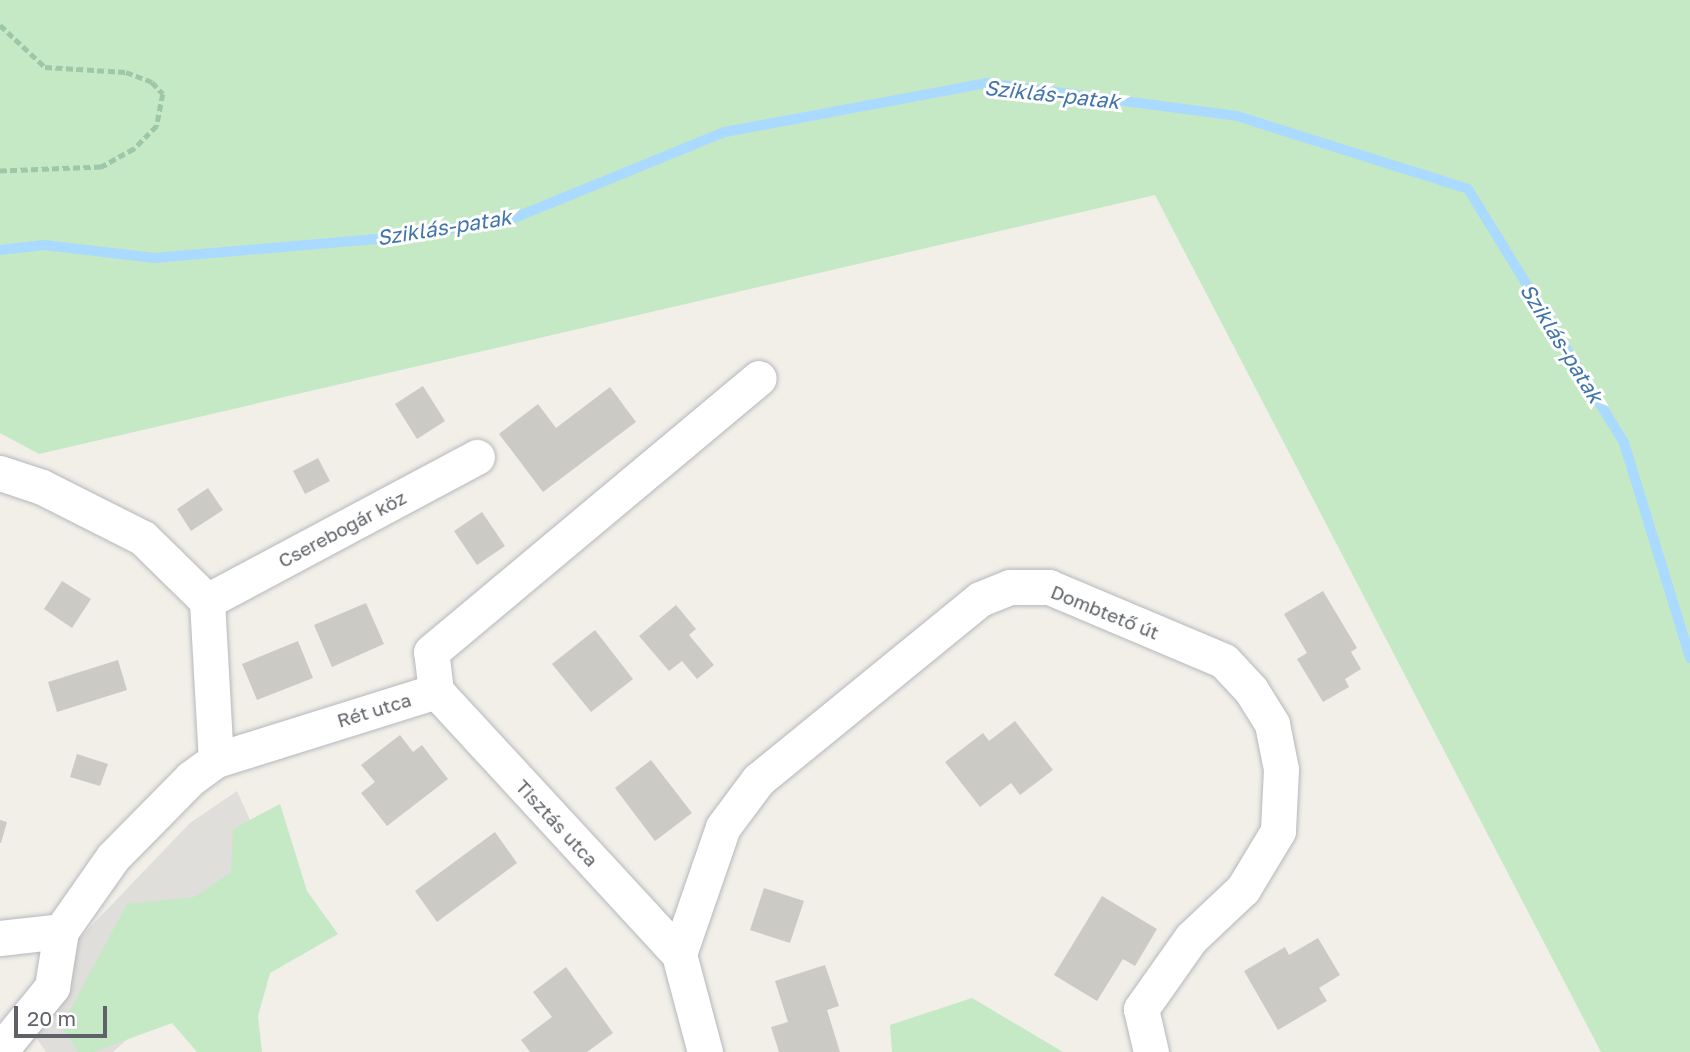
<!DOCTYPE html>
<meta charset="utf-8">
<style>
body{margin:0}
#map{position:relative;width:1690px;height:1052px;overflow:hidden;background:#f1efe8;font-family:"Golos Text",sans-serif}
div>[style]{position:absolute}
.industrial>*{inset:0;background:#e0deda}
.green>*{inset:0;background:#c5e8c5}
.stream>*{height:10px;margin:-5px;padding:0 5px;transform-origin:5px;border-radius:5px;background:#aadaff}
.building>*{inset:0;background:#cccac5}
.path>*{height:4.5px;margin-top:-2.25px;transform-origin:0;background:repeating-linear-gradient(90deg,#9cc7a9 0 7px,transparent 0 10.5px)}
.roads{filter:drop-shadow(0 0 2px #b5b8bc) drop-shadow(0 0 2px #b5b8bc)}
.minor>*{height:35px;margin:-17.5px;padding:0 17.5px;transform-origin:17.5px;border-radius:17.5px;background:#fff}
span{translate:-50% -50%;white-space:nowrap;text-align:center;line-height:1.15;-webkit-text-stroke:6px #fff;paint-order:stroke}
.street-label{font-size:19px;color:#5f6368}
.water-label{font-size:21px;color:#4174aa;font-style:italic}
.scale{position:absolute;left:14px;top:1006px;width:93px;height:32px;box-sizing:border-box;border:4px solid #5f6368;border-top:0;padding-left:9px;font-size:21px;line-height:24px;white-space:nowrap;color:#5f6368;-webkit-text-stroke:5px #fff;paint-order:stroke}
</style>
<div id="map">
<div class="industrial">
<div style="clip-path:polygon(237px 791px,285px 897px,113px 1052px,46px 1052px,30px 1028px,73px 945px,190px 823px)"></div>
</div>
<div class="green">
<div style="clip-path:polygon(0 0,1690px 0,1690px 1052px,1601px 1052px,1155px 195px,39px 454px,0 433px)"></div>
<div style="clip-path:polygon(280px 804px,307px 891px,338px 934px,270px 973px,258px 1016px,262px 1052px,197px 1052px,172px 1023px,93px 1052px,79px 1052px,61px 1027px,127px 904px,195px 897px,231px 872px,233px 829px)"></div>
<div style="clip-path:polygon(972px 998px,1063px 1052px,892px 1052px,890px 1025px)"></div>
</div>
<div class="stream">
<div style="left:0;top:250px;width:44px;rotate:-6.5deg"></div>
<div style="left:44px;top:245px;width:111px;rotate:6.7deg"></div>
<div style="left:154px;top:258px;width:235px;rotate:-4.9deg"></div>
<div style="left:388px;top:238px;width:122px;rotate:-8.5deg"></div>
<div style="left:509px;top:220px;width:233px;rotate:-22.2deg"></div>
<div style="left:725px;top:132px;width:267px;rotate:-10.6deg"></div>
<div style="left:987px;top:83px;width:252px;rotate:7.5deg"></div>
<div style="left:1237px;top:116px;width:242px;rotate:17.5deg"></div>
<div style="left:1468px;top:189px;width:298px;rotate:58.4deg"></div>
<div style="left:1624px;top:443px;width:225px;rotate:72.9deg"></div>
</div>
<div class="building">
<div style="clip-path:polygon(423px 386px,445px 421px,417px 439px,395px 404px)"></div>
<div style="clip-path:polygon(610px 387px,636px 422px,543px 492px,499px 434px,538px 404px,556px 428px)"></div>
<div style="clip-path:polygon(318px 458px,330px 481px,305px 494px,293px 471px)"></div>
<div style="clip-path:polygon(208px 488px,223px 510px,191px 531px,177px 509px)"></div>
<div style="clip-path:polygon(482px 512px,505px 546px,477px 565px,454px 531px)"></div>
<div style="clip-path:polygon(62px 581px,91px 599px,72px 628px,44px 609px)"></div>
<div style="clip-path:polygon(1323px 591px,1357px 648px,1351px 652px,1361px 669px,1345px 679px,1349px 687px,1323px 702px,1297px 659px,1307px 653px,1284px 614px)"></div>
<div style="clip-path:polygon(366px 603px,384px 644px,332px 667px,314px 625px)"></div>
<div style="clip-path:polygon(676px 605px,696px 629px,689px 635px,714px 665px,697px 679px,682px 661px,669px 671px,639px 636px)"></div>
<div style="clip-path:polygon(595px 630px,633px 679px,591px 712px,552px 664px)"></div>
<div style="clip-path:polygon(298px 641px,313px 678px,257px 700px,242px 664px)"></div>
<div style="clip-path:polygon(118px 660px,127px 690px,57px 712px,48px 682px)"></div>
<div style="clip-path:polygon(1015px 721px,1053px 770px,1020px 795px,1011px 783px,980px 807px,945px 762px,983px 733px,989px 741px)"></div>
<div style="clip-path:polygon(400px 735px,413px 752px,422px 745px,448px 779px,387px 826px,361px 793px,375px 782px,361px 765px)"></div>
<div style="clip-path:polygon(77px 754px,108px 764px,100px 786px,70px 777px)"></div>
<div style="clip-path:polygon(651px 760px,692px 813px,655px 841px,615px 788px)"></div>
<div style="clip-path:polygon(0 820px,7px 822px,1px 843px,0 843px)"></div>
<div style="clip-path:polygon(495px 832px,517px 863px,437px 922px,415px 891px)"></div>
<div style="clip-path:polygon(764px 888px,804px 901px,790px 943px,750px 930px)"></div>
<div style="clip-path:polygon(1102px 896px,1157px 929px,1135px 966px,1123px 959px,1097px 1001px,1054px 975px)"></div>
<div style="clip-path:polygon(1318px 938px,1340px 975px,1319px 988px,1327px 1001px,1278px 1030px,1244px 971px,1285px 947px,1289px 955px)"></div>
<div style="clip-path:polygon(825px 965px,839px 1006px,827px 1010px,840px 1052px,779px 1052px,771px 1027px,788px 1022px,775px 981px)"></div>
<div style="clip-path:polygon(566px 967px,613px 1033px,587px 1052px,530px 1052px,521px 1040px,552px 1017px,533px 992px)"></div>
</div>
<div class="path">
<div style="left:0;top:25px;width:62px;rotate:43deg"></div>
<div style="left:45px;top:67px;width:81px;rotate:3.5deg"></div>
<div style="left:126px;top:72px;width:28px;rotate:21deg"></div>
<div style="left:152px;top:82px;width:16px;rotate:47deg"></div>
<div style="left:163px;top:94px;width:33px;rotate:101deg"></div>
<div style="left:157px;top:126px;width:33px;rotate:135deg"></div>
<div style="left:134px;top:149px;width:38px;rotate:151deg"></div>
<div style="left:101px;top:167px;width:101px;rotate:177.7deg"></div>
</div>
<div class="roads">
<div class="minor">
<div style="left:0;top:473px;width:44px;rotate:18.4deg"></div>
<div style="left:42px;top:487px;width:113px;rotate:26.8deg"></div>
<div style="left:143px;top:538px;width:90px;rotate:44.5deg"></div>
<div style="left:207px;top:601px;width:159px;rotate:86.8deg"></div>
<div style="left:207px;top:601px;width:306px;rotate:-28.1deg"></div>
<div style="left:436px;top:691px;width:39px;rotate:-97deg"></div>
<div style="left:431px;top:652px;width:427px;rotate:-39.9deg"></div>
<div style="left:436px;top:691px;width:358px;rotate:47.3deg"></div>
<div style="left:0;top:938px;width:61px;rotate:-6.5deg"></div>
<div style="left:0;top:1042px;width:8px;rotate:-7deg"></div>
<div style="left:8px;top:1041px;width:70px;rotate:-50.8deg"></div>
<div style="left:52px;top:987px;width:57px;rotate:-80.9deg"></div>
<div style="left:61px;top:931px;width:90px;rotate:-54.9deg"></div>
<div style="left:113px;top:857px;width:111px;rotate:-45.4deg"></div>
<div style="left:191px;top:778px;width:31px;rotate:-36deg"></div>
<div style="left:216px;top:760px;width:231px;rotate:-17.4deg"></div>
<div style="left:705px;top:1052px;width:101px;rotate:-104.9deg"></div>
<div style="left:679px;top:954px;width:134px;rotate:-70.9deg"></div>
<div style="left:723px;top:827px;width:59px;rotate:-53.3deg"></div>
<div style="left:758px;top:780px;width:286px;rotate:-39.2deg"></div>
<div style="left:980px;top:599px;width:32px;rotate:-22deg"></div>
<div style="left:1010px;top:587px;width:39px"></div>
<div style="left:1049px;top:587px;width:190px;rotate:22.9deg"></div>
<div style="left:1224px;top:661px;width:40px;rotate:47deg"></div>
<div style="left:1251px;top:690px;width:40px;rotate:58deg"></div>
<div style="left:1272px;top:724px;width:46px;rotate:78.7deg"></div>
<div style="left:1281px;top:769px;width:62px;rotate:92.8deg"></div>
<div style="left:1278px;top:831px;width:68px;rotate:121.1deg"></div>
<div style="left:1243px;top:889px;width:71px;rotate:136.7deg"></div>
<div style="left:1191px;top:938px;width:87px;rotate:125.2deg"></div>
<div style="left:1141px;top:1009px;width:44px;rotate:76.9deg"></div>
</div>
</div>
<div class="street-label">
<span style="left:342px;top:529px;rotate:-28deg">Cserebogár köz</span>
<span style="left:1105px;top:612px;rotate:22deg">Dombtető út</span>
<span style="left:374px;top:710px;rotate:-17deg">Rét utca</span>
<span style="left:557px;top:823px;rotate:47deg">Tisztás utca</span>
</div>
<div class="water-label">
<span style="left:1052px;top:94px;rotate:6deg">Sziklás-patak</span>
<span style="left:444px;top:227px;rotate:-9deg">Sziklás-patak</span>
<span style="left:1562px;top:343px;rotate:58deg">Sziklás-patak</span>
</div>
<div class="scale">20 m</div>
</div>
